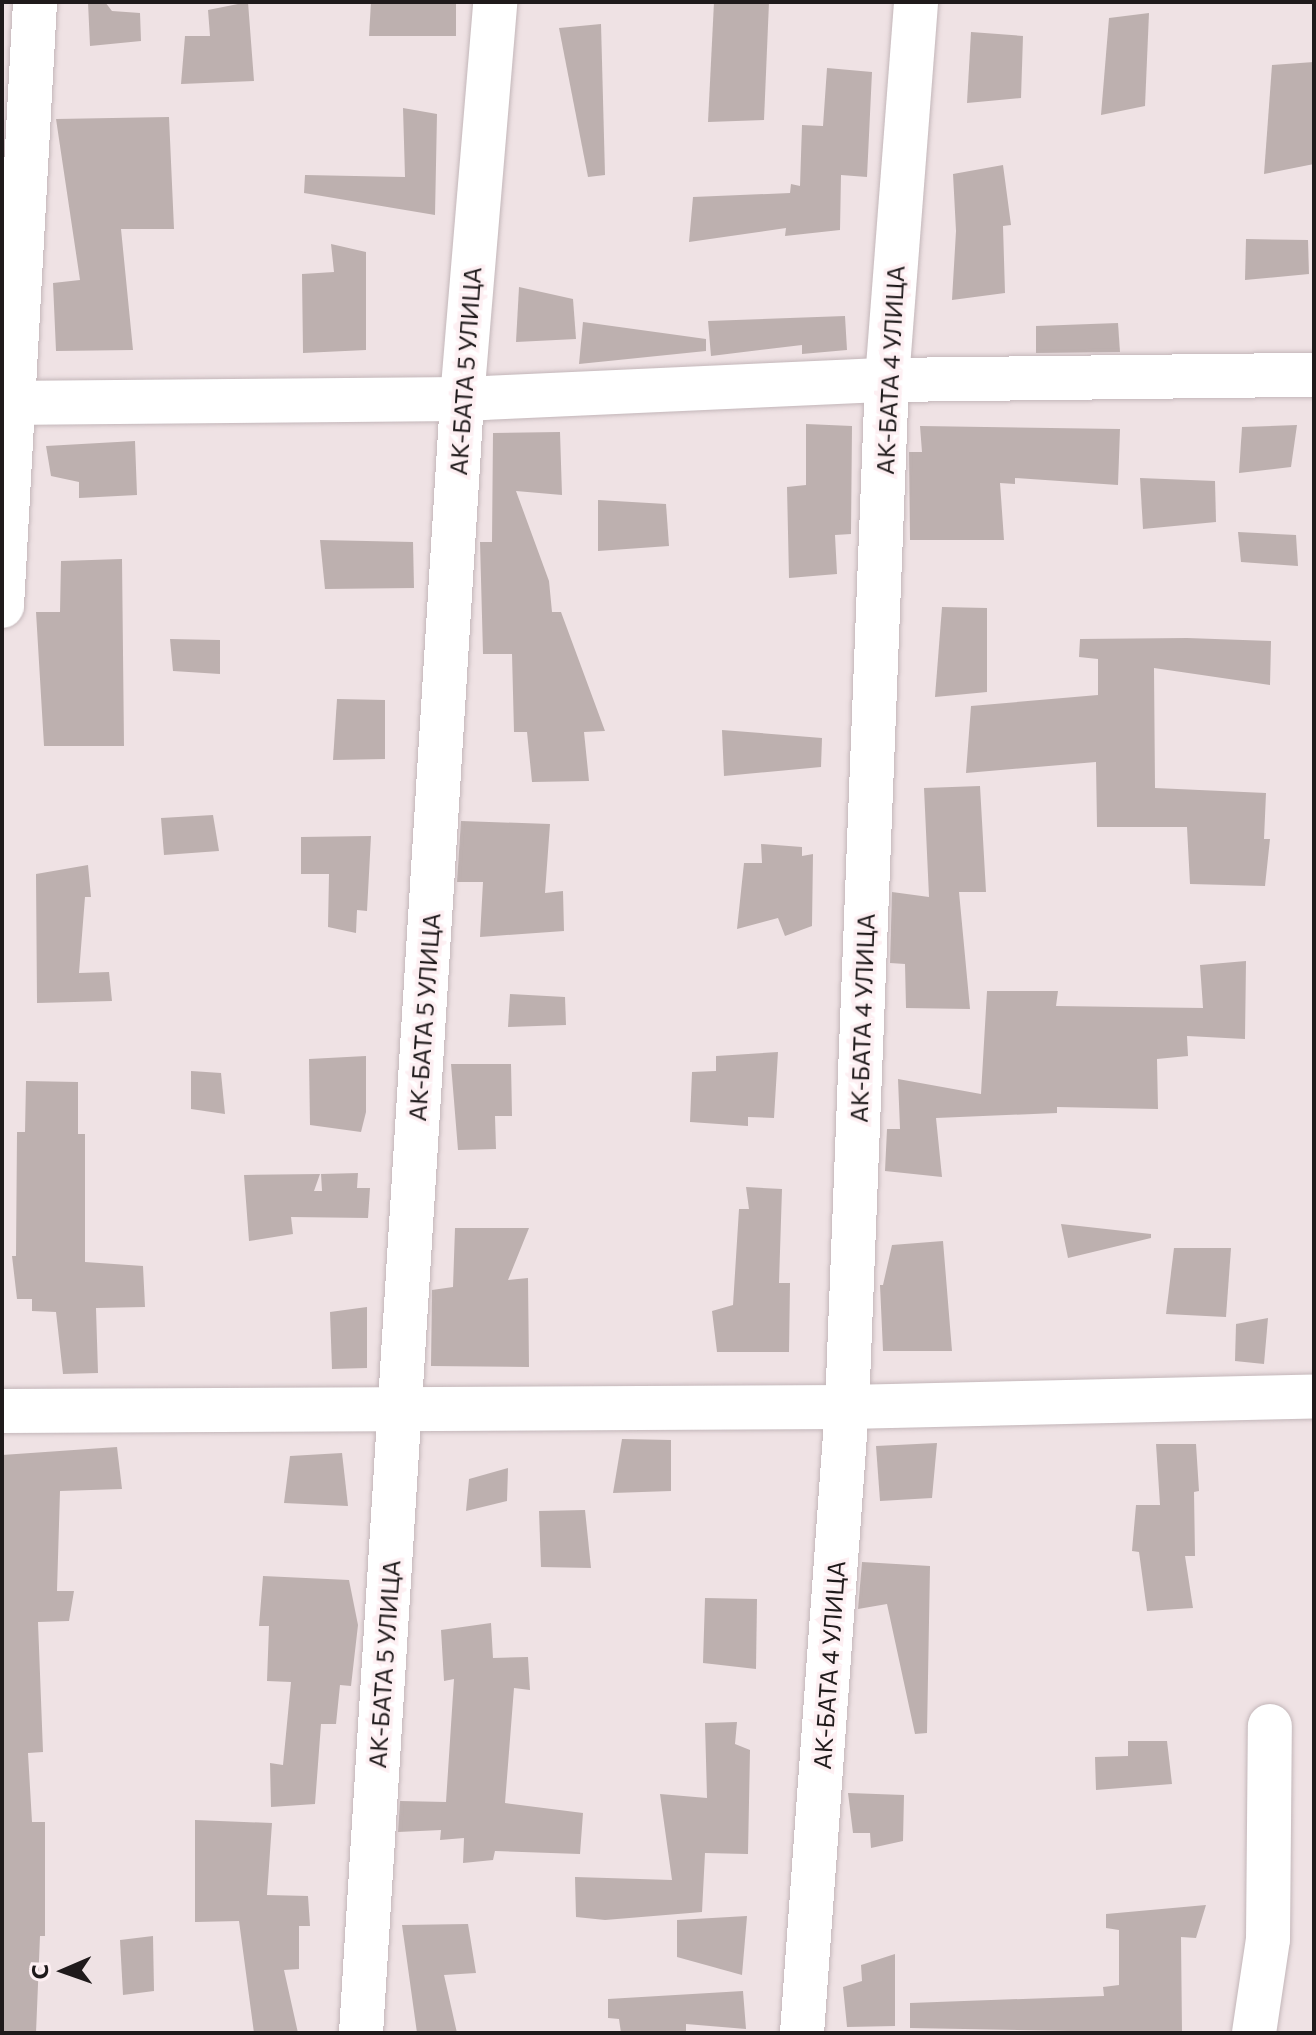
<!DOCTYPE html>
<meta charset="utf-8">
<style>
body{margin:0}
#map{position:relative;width:1316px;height:2035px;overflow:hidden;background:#efe2e4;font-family:Commissioner,sans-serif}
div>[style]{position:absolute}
.building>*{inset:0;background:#bdb0af}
.roads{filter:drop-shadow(0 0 2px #c3b6b9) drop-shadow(0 0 2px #c3b6b9)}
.minor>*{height:44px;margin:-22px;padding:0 22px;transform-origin:22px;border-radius:22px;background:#fff}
span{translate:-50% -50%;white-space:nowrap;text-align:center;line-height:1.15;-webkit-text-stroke:7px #fdeff2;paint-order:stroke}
.street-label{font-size:24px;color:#1f1a1b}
.frame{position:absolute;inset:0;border:4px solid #1f1a1b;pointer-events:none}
.north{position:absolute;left:24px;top:1931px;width:80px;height:80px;-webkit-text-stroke:6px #fdeff2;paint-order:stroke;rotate:268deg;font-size:22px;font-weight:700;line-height:32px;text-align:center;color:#1f1a1b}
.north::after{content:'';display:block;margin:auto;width:28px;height:36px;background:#1f1a1b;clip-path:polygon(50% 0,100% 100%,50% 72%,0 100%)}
</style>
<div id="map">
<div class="building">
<div style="clip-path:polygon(88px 2px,105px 2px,112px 11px,140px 13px,141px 41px,90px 46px)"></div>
<div style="clip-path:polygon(248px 2px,254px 81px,181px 84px,185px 36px,210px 36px,208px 10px)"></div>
<div style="clip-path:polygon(371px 2px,456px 4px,456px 36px,369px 36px)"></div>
<div style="clip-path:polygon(714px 2px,769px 2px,764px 120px,708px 122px)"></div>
<div style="clip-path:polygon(1149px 13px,1145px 106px,1101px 115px,1109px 18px)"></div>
<div style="clip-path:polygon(601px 24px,605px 175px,588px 177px,559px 28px)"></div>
<div style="clip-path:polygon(971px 32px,1023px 36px,1021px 98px,967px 103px)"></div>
<div style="clip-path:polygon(1314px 62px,1314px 164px,1264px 174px,1272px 65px)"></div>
<div style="clip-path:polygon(827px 68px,872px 72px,867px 177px,841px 175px,840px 230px,785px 236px,786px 228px,689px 242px,693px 197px,790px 193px,791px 184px,800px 186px,802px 125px,823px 126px)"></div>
<div style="clip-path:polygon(403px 108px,437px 114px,435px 215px,304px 193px,305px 175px,405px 177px)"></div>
<div style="clip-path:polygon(169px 117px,174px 229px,121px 229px,133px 350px,56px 351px,53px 283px,80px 280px,56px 119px)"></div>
<div style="clip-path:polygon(1003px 165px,1011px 225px,1003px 226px,1005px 293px,952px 300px,956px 231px,953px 174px)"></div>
<div style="clip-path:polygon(1246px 239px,1308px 240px,1309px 274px,1245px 280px)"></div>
<div style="clip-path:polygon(331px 244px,366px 252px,366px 350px,303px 353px,302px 274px,334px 272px)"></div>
<div style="clip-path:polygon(519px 287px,573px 299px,576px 339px,516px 342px)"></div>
<div style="clip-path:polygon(845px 316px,847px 350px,802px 354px,802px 345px,711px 356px,708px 321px)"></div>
<div style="clip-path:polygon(583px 322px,706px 339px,706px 351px,579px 364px)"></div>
<div style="clip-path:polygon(1118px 323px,1120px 352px,1036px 353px,1036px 326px)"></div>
<div style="clip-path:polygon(806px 424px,852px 426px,851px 534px,835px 535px,837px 574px,789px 578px,787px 487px,806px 485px)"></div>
<div style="clip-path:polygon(1297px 425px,1291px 467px,1239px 473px,1242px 427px)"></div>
<div style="clip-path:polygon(920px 426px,1120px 429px,1118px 485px,1015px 478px,1015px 484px,1000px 483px,1004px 540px,910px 540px,909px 452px,922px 452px)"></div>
<div style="clip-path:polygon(560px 432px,562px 495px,516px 491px,549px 581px,552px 612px,561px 612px,605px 731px,584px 732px,589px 781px,532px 782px,527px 732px,514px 732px,512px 654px,483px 654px,480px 542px,492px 542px,493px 433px)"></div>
<div style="clip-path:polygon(135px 441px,137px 495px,79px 498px,79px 482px,51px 476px,46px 446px)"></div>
<div style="clip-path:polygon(1140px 478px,1215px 481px,1216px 522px,1143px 529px)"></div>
<div style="clip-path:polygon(598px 500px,666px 504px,669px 546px,598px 551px)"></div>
<div style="clip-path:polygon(1238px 532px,1296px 535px,1298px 566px,1241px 562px)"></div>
<div style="clip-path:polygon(320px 540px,413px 542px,414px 588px,325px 589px)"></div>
<div style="clip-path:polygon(122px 559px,124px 746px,44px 746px,36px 612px,60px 612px,61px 561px)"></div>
<div style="clip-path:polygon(942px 607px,987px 608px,987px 692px,935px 697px)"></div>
<div style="clip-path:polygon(1187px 638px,1271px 641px,1270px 685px,1154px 668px,1155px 788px,1266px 793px,1264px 839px,1270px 839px,1265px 886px,1190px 884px,1187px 827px,1097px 827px,1096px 762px,966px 773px,971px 706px,1098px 695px,1098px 659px,1079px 657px,1080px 639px)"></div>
<div style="clip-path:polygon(170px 639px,220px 640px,220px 674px,173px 671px)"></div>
<div style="clip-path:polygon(337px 699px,385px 700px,385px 759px,333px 760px)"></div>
<div style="clip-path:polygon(722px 730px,822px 738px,821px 767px,724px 776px)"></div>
<div style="clip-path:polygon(980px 786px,986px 892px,959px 892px,970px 1009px,906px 1008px,905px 964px,890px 963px,892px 892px,929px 897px,924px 788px)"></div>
<div style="clip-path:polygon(213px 815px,219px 851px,164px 855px,161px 818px)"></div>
<div style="clip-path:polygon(461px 821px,550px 824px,545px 893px,563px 891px,564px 931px,480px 937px,483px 882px,457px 882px)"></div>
<div style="clip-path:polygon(371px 836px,367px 911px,357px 910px,356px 933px,328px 927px,329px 874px,301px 874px,301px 837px)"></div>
<div style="clip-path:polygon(761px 844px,802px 847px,802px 856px,813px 854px,812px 926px,785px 936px,778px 918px,737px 929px,744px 863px,762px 863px)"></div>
<div style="clip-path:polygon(88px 865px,91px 897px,85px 897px,79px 973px,109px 972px,112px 1001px,37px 1003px,36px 874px)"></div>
<div style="clip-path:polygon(1246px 961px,1245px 1039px,1187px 1036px,1188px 1056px,1157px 1059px,1158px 1109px,1057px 1107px,1057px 1113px,936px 1118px,942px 1177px,885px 1171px,887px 1129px,900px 1129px,898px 1079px,981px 1094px,987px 991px,1058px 991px,1056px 1006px,1203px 1008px,1200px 965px)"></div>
<div style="clip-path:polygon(510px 994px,565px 997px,566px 1025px,508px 1027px)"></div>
<div style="clip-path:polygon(778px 1052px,774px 1118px,748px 1117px,748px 1126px,690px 1122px,692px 1072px,716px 1071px,716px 1056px)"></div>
<div style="clip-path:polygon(366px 1056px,366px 1112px,361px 1132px,310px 1125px,309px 1059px)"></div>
<div style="clip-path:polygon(451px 1064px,511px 1064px,512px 1116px,495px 1116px,496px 1149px,458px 1150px)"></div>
<div style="clip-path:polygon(191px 1071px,221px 1073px,225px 1114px,191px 1109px)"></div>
<div style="clip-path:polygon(26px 1081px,78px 1082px,78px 1134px,85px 1134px,85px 1262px,143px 1266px,145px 1307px,96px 1308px,98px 1373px,63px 1374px,56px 1312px,32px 1311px,32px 1299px,17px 1299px,12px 1256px,16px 1256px,17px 1132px,25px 1132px)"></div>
<div style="clip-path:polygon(358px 1173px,357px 1188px,370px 1188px,368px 1218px,291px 1217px,293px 1234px,249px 1241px,244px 1175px,320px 1174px,314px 1191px,322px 1191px,321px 1174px)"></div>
<div style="clip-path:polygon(746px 1187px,782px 1189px,779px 1283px,790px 1283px,789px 1352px,717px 1352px,712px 1311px,733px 1305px,739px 1209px,749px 1209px)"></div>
<div style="clip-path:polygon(1061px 1224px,1151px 1234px,1151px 1238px,1068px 1258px)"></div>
<div style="clip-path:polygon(455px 1228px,529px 1228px,508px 1280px,528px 1278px,529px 1367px,431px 1366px,432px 1290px,453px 1287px)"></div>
<div style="clip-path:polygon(943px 1241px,952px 1351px,883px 1351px,880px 1285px,883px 1285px,892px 1245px)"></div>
<div style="clip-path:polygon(1174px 1248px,1231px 1248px,1226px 1317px,1166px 1314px)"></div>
<div style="clip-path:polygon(367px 1307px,367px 1368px,332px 1369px,330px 1312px)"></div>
<div style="clip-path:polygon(1268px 1318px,1264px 1364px,1235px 1361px,1236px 1324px)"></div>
<div style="clip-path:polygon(622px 1439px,671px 1440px,671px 1491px,613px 1493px)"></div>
<div style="clip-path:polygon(937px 1443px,932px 1498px,880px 1501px,876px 1446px)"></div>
<div style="clip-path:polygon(1156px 1444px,1196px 1444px,1199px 1491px,1194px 1492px,1195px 1556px,1185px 1556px,1193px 1608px,1147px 1611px,1139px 1552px,1132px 1551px,1136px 1505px,1160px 1505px)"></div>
<div style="clip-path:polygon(117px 1447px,122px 1489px,60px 1491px,57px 1591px,74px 1591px,69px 1621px,38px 1622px,43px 1752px,28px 1753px,32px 1822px,45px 1822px,45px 1936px,40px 1936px,36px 2033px,2px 2033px,2px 1455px)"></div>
<div style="clip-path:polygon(342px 1453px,348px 1506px,284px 1503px,290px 1456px)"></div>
<div style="clip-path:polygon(508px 1468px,507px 1501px,466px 1511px,469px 1479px)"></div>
<div style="clip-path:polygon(585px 1510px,591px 1568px,541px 1567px,539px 1511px)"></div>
<div style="clip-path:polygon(862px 1562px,930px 1566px,927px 1733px,915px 1734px,887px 1604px,858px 1609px)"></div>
<div style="clip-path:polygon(263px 1576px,349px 1580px,358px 1625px,351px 1686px,340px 1685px,336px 1724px,321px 1724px,315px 1804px,271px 1807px,270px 1763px,283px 1765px,291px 1682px,267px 1681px,269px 1626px,259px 1626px)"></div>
<div style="clip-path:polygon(705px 1598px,757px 1599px,756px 1669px,703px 1663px)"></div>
<div style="clip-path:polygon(491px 1623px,493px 1658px,528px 1657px,530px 1690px,514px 1688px,505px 1803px,583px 1813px,580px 1854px,495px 1851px,493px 1860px,463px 1863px,464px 1838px,440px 1840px,441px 1830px,398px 1832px,400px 1801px,446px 1802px,454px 1679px,444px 1681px,441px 1630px)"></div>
<div style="clip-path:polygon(737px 1722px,735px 1744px,750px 1750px,748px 1854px,705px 1853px,702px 1912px,605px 1920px,576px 1917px,575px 1877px,672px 1880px,660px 1794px,707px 1798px,705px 1723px)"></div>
<div style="clip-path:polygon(1128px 1741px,1167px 1741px,1172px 1784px,1096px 1790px,1095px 1757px,1128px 1756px)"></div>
<div style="clip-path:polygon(848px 1793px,904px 1795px,903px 1841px,871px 1848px,870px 1833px,853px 1833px)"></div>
<div style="clip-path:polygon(195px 1820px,272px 1823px,267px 1895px,308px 1896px,310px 1926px,299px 1926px,299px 1969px,284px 1970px,298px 2033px,254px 2033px,239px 1921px,195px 1922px)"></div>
<div style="clip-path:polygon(1206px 1905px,1196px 1938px,1181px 1937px,1182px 2033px,910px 2028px,910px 2003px,1104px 1996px,1103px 1987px,1119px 1985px,1119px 1930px,1106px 1928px,1106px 1914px)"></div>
<div style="clip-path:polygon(747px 1916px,742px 1975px,677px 1957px,677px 1920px)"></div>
<div style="clip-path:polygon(468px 1924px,476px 1973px,444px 1975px,457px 2033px,417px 2033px,402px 1925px)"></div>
<div style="clip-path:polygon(153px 1936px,154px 1991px,123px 1995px,120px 1940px)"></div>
<div style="clip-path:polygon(895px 1954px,895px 2026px,847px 2027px,843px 1987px,862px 1981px,861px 1965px)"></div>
<div style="clip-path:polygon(743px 1991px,746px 2029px,686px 2024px,686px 2033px,621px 2033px,619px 2019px,608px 2018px,608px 1999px)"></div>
</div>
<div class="roads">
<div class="minor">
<div style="left:2px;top:403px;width:460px;rotate:-0.5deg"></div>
<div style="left:462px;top:399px;width:425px;rotate:-2.6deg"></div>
<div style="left:887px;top:380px;width:427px;rotate:-0.7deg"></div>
<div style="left:2px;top:606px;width:605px;rotate:-86.87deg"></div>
<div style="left:2px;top:1411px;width:845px;rotate:-0.27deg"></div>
<div style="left:847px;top:1407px;width:467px;rotate:-1.3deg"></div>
<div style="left:361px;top:2033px;width:1637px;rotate:-86.46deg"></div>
<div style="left:462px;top:399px;width:398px;rotate:-85.2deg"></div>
<div style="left:802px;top:2033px;width:628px;rotate:-85.89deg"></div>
<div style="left:847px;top:1407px;width:1028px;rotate:-87.77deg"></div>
<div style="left:887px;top:380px;width:379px;rotate:-85.6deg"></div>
<div style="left:1254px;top:2033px;width:95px;rotate:-81.5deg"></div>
<div style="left:1268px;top:1939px;width:213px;rotate:-89.5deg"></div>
</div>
</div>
<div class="street-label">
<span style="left:890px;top:370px;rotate:-87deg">АК-БАТА 4 УЛИЦА</span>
<span style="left:465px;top:371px;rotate:-86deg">АК-БАТА 5 УЛИЦА</span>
<span style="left:424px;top:1017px;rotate:-86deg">АК-БАТА 5 УЛИЦА</span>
<span style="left:862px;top:1018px;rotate:-88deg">АК-БАТА 4 УЛИЦА</span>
<span style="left:384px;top:1664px;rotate:-86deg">АК-БАТА 5 УЛИЦА</span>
<span style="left:829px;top:1665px;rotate:-86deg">АК-БАТА 4 УЛИЦА</span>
</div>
<div class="frame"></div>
<div class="north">С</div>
</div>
